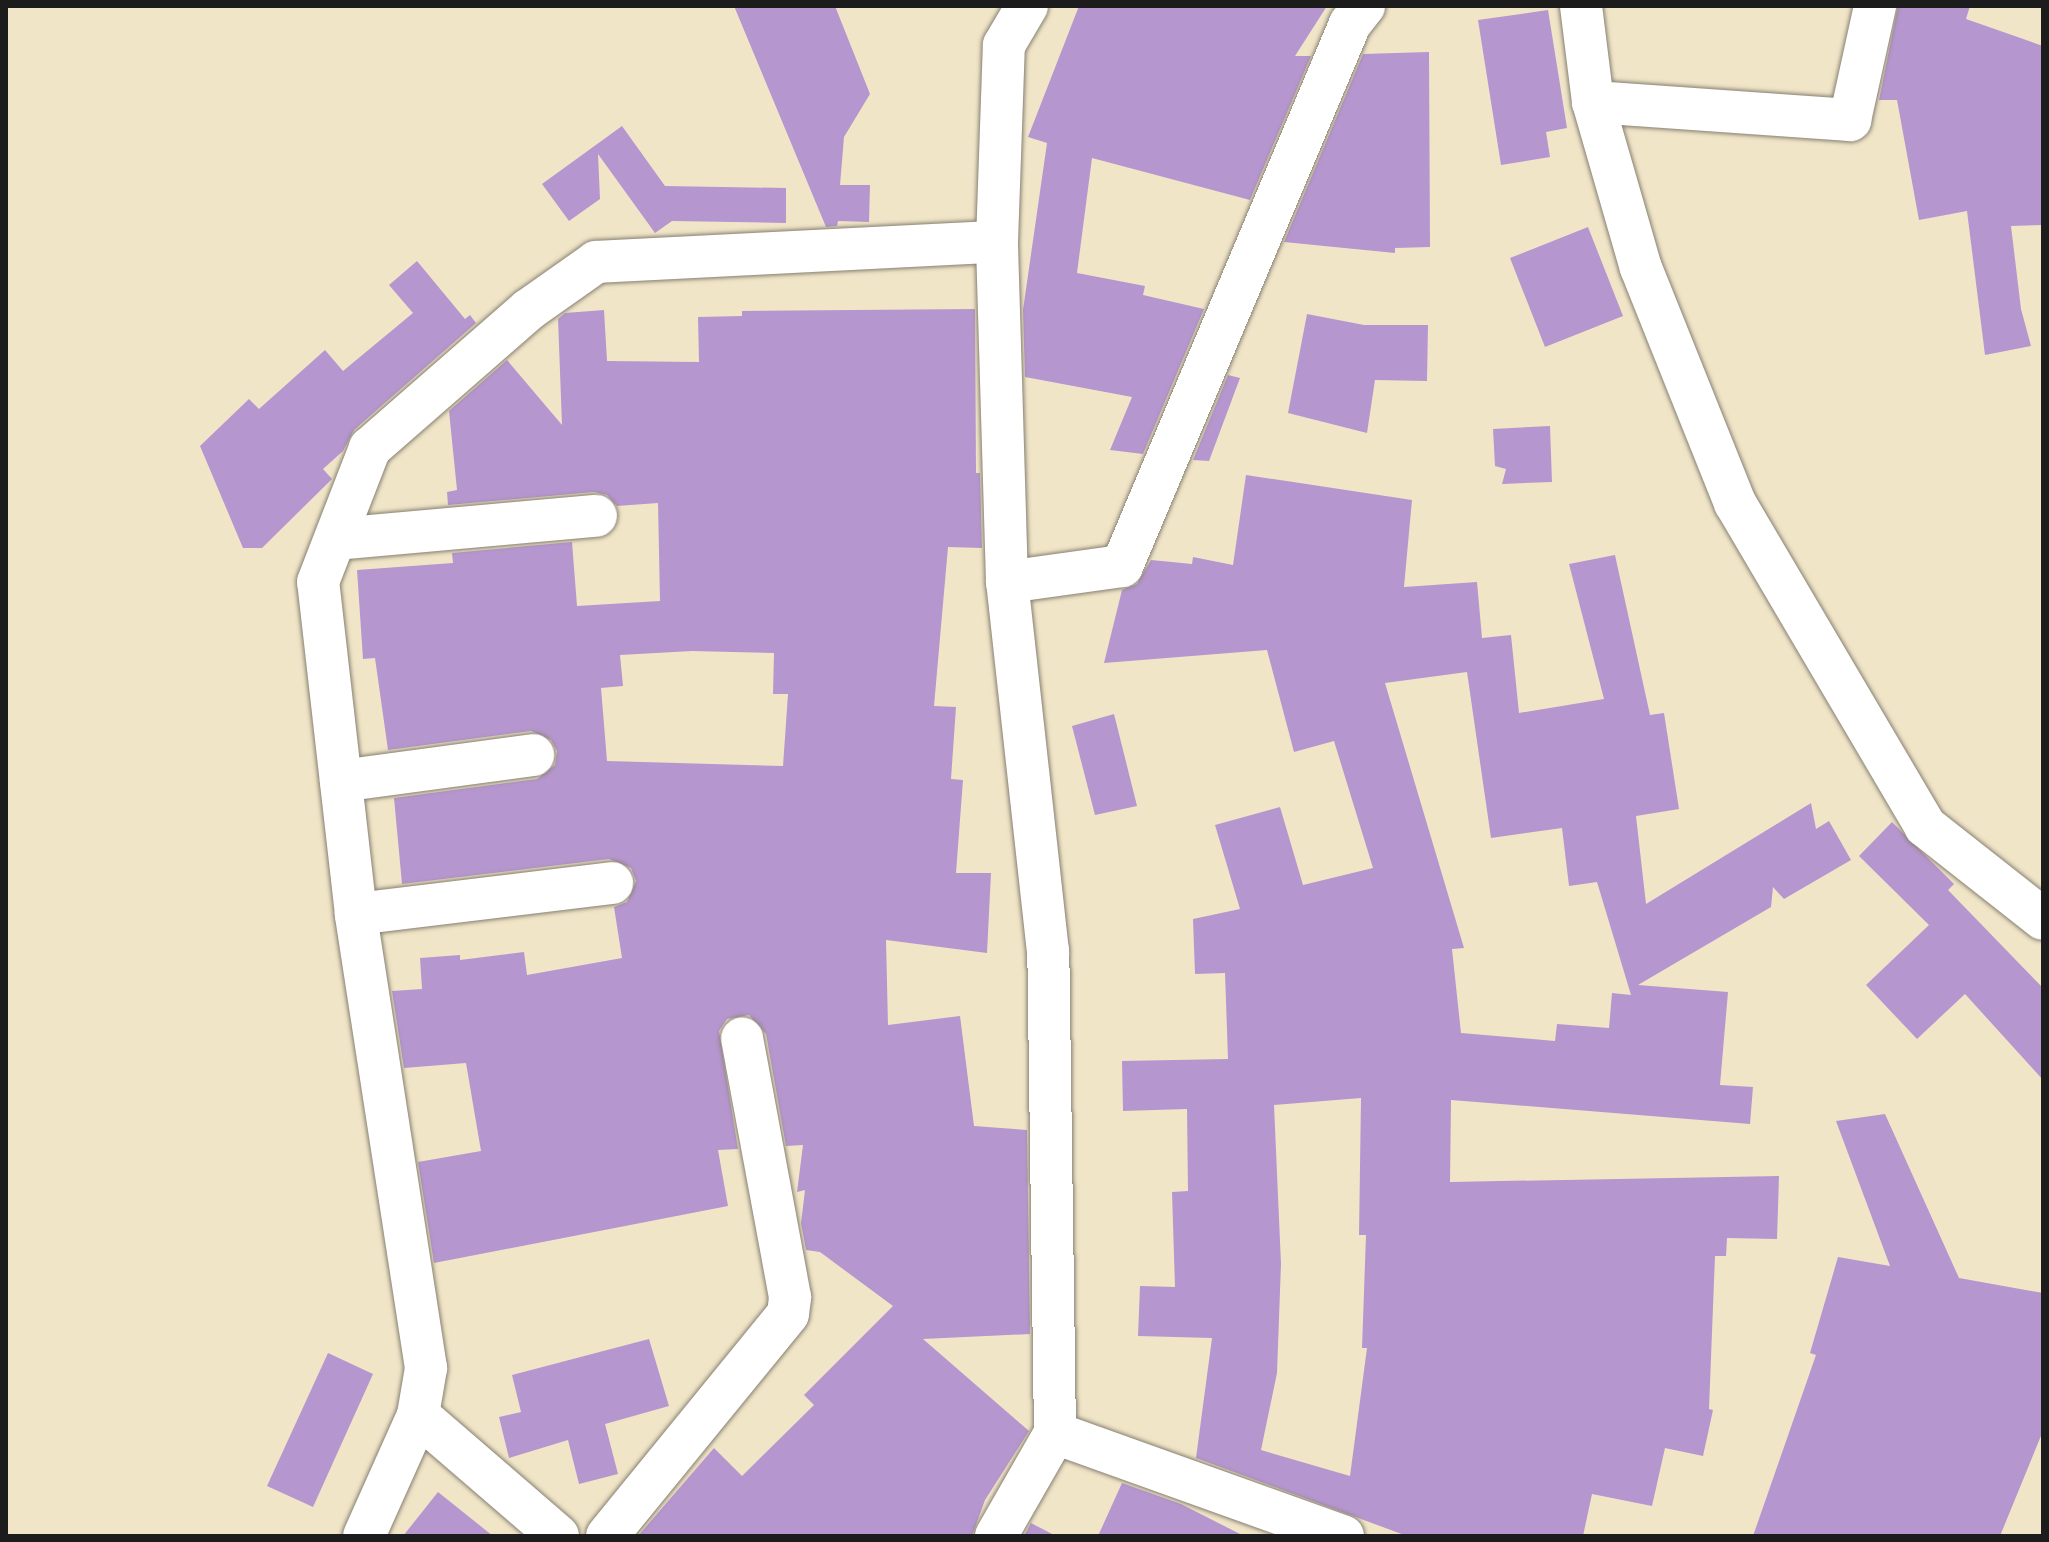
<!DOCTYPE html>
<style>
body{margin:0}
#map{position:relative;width:2049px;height:1542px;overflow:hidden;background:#f1e5c8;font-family:"IM FELL DW Pica",serif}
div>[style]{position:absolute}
.building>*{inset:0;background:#b696cf}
.roads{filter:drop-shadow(0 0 2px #868072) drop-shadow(0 0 2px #868072)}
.street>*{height:42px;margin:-21px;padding:0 21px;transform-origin:21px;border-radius:21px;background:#fff}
span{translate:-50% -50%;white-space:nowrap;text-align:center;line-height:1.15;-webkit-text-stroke:8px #fcf5e5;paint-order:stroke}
.frame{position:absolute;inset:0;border:8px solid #1c1c1c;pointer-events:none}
</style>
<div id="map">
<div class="building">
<div style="clip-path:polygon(734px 6px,835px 6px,870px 94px,844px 137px,840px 185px,870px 185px,869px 222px,838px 221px,837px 226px,826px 227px)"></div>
<div style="clip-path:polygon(1079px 6px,1327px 6px,1295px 56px,1311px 56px,1250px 200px,1092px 158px,1077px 273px,1145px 286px,1143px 295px,1204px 309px,1143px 454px,1110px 450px,1132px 397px,1025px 377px,1023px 310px,1047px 143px,1028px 137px)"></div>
<div style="clip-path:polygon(1898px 6px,1970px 6px,1966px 19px,2043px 46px,2043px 225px,2011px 226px,2021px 309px,2031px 346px,1985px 355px,1967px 211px,1919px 220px,1897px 100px,1879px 100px)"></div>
<div style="clip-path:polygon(1548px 10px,1567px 128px,1546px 132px,1550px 157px,1501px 165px,1478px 20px)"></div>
<div style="clip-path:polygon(1429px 52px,1430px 247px,1395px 248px,1395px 253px,1284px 242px,1363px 54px)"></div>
<div style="clip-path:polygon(622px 126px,665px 186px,786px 188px,786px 223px,672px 221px,655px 233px,598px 154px,600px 199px,569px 221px,542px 184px)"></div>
<div style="clip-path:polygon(1588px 227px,1623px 316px,1545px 347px,1510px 258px)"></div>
<div style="clip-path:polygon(417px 261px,465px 319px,470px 315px,476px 323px,354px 430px,343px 451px,323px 469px,332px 479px,262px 548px,243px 548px,200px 446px,249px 399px,259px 409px,325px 350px,343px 371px,413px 313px,389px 285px)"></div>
<div style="clip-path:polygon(evenodd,975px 309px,976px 473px,980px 473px,982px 548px,948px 547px,934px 706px,956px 707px,951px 779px,963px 780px,956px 873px,991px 873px,987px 953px,886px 940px,888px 1025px,960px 1016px,974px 1126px,1027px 1130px,1030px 1334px,923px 1339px,1029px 1431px,985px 1500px,972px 1536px,638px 1536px,714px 1448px,742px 1476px,814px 1405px,804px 1395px,893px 1306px,820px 1252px,806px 1250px,801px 1223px,805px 1190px,797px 1192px,803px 1145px,786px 1146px,766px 1034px,749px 1015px,727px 1019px,719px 1031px,738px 1149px,718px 1150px,728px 1206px,434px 1263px,418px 1162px,481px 1151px,466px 1063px,404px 1068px,392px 991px,422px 989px,420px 958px,460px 955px,460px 960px,524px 952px,527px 975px,622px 958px,614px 907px,627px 902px,636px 881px,631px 868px,609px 859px,402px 884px,394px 798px,537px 779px,555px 765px,557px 751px,551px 740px,531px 731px,388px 750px,375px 658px,363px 659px,357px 570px,453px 563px,452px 553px,572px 542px,577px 606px,660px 601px,658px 503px,617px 506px,607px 495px,594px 492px,448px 505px,447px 492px,457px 490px,449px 411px,507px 360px,562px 425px,558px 319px,565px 313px,604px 310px,607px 361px,699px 362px,698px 317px,742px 316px,742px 311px,975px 309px,692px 651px,774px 653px,773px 694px,788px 694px,783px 766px,607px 761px,601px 688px,623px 686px,620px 655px,692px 651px)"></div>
<div style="clip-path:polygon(1307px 314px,1364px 325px,1428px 325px,1427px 381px,1375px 380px,1367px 433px,1288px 413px)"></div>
<div style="clip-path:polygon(1228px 375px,1240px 378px,1209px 461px,1193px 460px)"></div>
<div style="clip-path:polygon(1550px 426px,1552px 482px,1502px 484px,1506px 469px,1495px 466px,1493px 429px)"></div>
<div style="clip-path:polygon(evenodd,1246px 475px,1412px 500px,1404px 587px,1477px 582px,1482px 638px,1511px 635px,1519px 713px,1604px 699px,1569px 564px,1615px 555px,1650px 715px,1664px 713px,1679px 809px,1636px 816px,1646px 904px,1811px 803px,1816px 829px,1829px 821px,1851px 860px,1784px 899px,1773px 887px,1771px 907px,1638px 985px,1728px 992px,1720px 1085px,1753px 1087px,1750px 1124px,1451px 1100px,1450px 1182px,1779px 1176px,1777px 1239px,1727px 1238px,1726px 1256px,1715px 1256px,1709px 1409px,1713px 1410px,1703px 1456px,1665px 1448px,1652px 1506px,1592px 1494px,1583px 1536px,1407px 1536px,1196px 1458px,1212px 1338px,1138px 1336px,1140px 1286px,1175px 1287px,1172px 1192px,1188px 1191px,1187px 1109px,1123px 1111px,1122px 1061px,1228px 1059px,1225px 973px,1195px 974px,1193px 919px,1240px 909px,1215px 825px,1280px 807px,1303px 885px,1373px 868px,1334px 741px,1294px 752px,1267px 650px,1104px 663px,1122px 590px,1137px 584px,1151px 560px,1192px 564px,1193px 557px,1233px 565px,1246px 475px,1467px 672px,1491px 838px,1562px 828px,1569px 886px,1597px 882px,1631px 995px,1612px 993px,1609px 1028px,1557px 1024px,1555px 1041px,1461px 1033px,1452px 949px,1464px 948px,1385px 683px,1467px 672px,1246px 475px,1361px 1098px,1359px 1235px,1366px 1235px,1362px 1348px,1367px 1348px,1350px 1476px,1261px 1450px,1277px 1373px,1281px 1264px,1274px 1105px,1361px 1098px)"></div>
<div style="clip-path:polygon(1114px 714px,1137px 806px,1095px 815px,1072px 726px)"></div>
<div style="clip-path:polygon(1892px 822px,1954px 884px,1948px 890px,2043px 988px,2043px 1080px,1965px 994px,1917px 1039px,1866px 985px,1929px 925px,1859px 856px)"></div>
<div style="clip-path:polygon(1885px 1114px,1959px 1278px,2043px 1293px,2043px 1431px,2000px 1536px,1753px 1536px,1816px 1355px,1810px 1353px,1838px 1257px,1890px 1266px,1836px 1121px)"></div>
<div style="clip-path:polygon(649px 1339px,669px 1406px,605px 1424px,618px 1474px,579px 1484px,568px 1440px,509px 1458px,499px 1417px,521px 1412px,512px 1375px)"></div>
<div style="clip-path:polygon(328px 1353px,373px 1374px,313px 1507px,267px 1486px)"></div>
<div style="clip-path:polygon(1122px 1483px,1181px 1504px,1244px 1536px,1098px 1536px)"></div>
<div style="clip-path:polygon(438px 1492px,493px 1536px,403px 1536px)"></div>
<div style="clip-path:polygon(1031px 1523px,1056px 1536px,1024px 1536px)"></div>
</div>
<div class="roads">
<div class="street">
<div style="left:1581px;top:6px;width:97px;rotate:82.9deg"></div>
<div style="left:1593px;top:102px;width:173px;rotate:73.9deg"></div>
<div style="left:1641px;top:268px;width:253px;rotate:68.2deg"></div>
<div style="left:1735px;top:503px;width:375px;rotate:59.5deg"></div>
<div style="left:1925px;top:826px;width:150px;rotate:38.2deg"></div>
<div style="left:1593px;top:102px;width:258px;rotate:4deg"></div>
<div style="left:1850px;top:120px;width:117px;rotate:-77.6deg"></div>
<div style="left:336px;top:539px;width:261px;rotate:-5.1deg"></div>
<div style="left:1007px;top:582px;width:116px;rotate:-7.9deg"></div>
<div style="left:1122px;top:566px;width:588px;rotate:-67.19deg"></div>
<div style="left:1350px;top:24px;width:23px;rotate:-52deg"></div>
<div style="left:341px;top:781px;width:194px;rotate:-7.7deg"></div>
<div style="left:356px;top:914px;width:258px;rotate:-6.9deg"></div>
<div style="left:418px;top:1415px;width:185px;rotate:40.8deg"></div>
<div style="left:1055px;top:1433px;width:306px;rotate:19.7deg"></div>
<div style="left:364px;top:1536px;width:133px;rotate:-65.9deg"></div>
<div style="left:418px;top:1415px;width:48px;rotate:-80.3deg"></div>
<div style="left:426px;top:1368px;width:459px;rotate:-98.8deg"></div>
<div style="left:356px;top:914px;width:334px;rotate:-96.5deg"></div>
<div style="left:318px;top:582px;width:144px;rotate:-68.8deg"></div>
<div style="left:370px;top:448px;width:210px;rotate:-41.1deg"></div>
<div style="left:528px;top:310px;width:83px;rotate:-35.2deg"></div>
<div style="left:596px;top:262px;width:401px;rotate:-2.9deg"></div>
<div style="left:607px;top:1536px;width:286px;rotate:-50.8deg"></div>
<div style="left:788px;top:1314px;width:17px;rotate:-83deg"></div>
<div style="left:790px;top:1297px;width:263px;rotate:-100.5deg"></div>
<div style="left:996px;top:1536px;width:119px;rotate:-60.2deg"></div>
<div style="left:1055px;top:1433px;width:481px;rotate:-90.8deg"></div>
<div style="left:1048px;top:952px;width:372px;rotate:-96.3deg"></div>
<div style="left:1007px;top:582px;width:340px;rotate:-91.7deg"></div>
<div style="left:997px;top:242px;width:197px;rotate:-88deg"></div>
<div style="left:1004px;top:45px;width:45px;rotate:-59.5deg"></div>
</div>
</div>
<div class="frame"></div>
</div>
